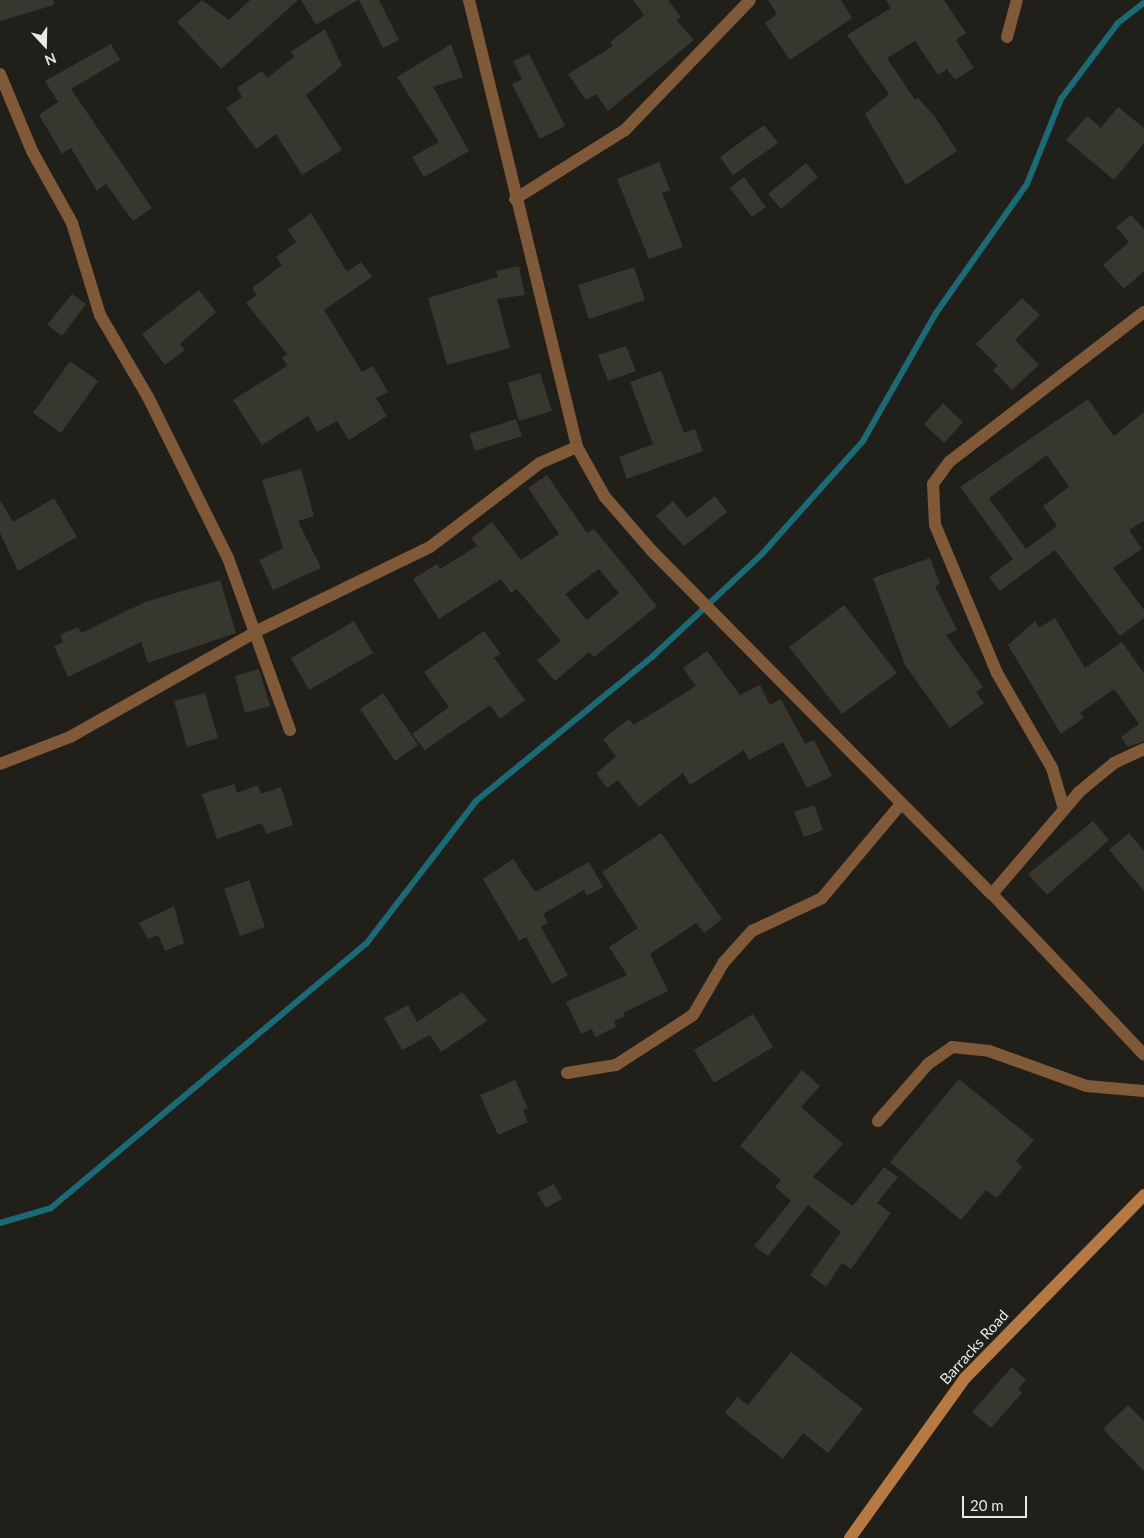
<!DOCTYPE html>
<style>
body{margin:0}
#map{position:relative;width:1144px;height:1538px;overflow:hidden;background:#211f19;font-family:Lato,sans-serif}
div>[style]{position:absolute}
.stream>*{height:6px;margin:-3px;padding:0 3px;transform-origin:3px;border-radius:3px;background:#1d6a77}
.building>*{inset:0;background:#37362f}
.street>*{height:12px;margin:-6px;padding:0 6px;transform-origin:6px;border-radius:6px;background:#805939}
.secondary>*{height:12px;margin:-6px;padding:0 6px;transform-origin:6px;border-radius:6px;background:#b77944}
span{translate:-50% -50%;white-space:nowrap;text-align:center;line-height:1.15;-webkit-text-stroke:4px #211f19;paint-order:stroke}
.street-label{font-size:15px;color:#eae9e5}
.north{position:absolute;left:20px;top:20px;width:50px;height:50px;-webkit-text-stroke:4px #211f19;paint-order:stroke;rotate:159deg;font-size:14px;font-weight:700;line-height:20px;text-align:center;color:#eae9e5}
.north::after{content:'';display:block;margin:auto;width:18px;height:22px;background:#eae9e5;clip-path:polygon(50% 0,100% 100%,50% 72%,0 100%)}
.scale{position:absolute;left:962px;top:1496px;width:65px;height:22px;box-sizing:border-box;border:2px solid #eae9e5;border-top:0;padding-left:6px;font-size:15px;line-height:18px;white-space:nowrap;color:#eae9e5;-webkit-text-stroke:4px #211f19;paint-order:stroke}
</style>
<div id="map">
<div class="stream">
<div style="left:0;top:1223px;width:53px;rotate:-16.4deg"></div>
<div style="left:51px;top:1208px;width:411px;rotate:-40deg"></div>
<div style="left:366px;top:944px;width:180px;rotate:-52.4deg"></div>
<div style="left:476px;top:801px;width:227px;rotate:-39.3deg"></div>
<div style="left:652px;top:657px;width:151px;rotate:-43.1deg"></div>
<div style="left:762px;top:554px;width:152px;rotate:-48.2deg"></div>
<div style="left:863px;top:441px;width:147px;rotate:-60.3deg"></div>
<div style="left:936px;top:313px;width:158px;rotate:-54.8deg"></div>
<div style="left:1027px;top:184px;width:92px;rotate:-68.2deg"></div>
<div style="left:1061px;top:99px;width:95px;rotate:-53.1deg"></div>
<div style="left:1118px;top:23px;width:33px;rotate:-38deg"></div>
</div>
<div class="building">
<div style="clip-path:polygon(0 0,53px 0,54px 5px,0 21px)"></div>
<div style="clip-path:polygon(202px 0,229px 20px,250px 0,298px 0,221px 69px,177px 22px)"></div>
<div style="clip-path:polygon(301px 0,358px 0,316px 25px)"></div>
<div style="clip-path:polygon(359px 0,379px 0,399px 40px,383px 48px)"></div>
<div style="clip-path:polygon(633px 0,668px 0,681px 17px,676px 20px,694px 40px,608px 111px,596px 94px,586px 100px,568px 74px,613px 46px,610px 42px,644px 15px)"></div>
<div style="clip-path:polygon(768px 0,841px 0,852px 18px,790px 60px,765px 23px,777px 14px)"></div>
<div style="clip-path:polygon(886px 0,944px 0,966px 33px,956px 40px,974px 68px,955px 80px,947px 69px,938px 75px,915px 41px,887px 58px,915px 100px,918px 98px,935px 117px,957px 151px,906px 185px,865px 114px,889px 94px,847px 35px,891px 8px)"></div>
<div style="clip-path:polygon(325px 29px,342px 66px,306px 95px,342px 150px,302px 175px,276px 134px,256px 149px,226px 108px,242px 97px,237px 88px,262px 71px,267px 78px,294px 57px,291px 52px)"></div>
<div style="clip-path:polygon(111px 44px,120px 60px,71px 89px,152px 208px,133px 221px,106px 184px,97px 191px,71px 148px,62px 154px,39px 115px,58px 102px,45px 81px)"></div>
<div style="clip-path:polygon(451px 44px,463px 77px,433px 87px,469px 151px,424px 177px,412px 157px,439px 142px,397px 77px)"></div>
<div style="clip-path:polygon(529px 54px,565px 126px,540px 139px,512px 84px,522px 79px,513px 61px)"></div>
<div style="clip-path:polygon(1118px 107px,1144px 128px,1144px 143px,1114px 180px,1066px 140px,1087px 116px,1101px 128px)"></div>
<div style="clip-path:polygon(764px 125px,778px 143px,733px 175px,720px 157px)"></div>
<div style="clip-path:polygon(659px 162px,670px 190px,662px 193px,683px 247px,649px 259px,617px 179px)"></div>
<div style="clip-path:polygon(806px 163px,818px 177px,781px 209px,768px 194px)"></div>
<div style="clip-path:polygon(744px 177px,766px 207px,752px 217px,730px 188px)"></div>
<div style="clip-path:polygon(311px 213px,347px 272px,361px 262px,372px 277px,324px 310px,362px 372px,373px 366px,388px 392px,376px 398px,387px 416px,349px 440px,337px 421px,317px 432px,308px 416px,262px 445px,233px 400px,287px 366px,282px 357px,287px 354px,246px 303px,257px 295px,252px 288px,282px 265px,276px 257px,296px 242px,288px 230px)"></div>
<div style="clip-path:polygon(1131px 215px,1144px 229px,1144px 271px,1124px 289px,1103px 265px,1129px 242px,1116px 227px)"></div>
<div style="clip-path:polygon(519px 266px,525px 295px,497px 299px,510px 348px,447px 365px,428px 298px,498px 277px,496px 271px)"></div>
<div style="clip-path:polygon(634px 267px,645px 300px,589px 319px,578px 285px)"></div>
<div style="clip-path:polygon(199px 290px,216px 312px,180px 344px,185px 350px,165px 365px,142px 334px)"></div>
<div style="clip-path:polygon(72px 294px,86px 304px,62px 336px,47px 325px)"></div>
<div style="clip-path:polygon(1022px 298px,1040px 315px,1015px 340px,1039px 365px,1012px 390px,993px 370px,998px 366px,976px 344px)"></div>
<div style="clip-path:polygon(626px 346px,636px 371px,608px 381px,598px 355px)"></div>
<div style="clip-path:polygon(70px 361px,98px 381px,61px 433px,33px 413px)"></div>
<div style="clip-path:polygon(661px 371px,684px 433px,695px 429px,703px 451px,627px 479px,619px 457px,653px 444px,630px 382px)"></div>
<div style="clip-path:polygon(540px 373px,552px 411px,519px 421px,508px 383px)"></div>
<div style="clip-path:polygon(evenodd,1088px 399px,1114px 436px,1144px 412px,1144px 521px,1129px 530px,1142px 549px,1113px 568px,1144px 610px,1144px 618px,1120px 636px,1055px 550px,1000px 591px,989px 577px,1013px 559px,960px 487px,1088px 399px,1047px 455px,1069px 487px,1043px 506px,1057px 526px,1026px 549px,989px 498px,1047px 455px)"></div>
<div style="clip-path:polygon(943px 403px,963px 422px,944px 443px,924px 424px)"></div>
<div style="clip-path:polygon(516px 419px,522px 436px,475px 451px,469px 434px)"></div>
<div style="clip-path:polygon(301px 469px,314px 516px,298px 521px,321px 568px,273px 590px,259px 560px,283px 548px,262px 480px)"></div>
<div style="clip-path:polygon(evenodd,547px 475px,587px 533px,594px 529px,657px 606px,594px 657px,589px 652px,555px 681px,537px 660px,561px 641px,517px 589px,511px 593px,501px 579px,439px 619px,413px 579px,437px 564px,440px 569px,477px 546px,471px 538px,492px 522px,521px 560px,559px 534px,528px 488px,547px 475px,599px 569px,619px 593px,587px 620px,565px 594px,599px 569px)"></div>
<div style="clip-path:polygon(715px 496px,727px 512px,684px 546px,656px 516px,673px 501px,687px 518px)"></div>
<div style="clip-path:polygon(54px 498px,77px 537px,18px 571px,0 533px,0 500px,13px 522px)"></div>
<div style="clip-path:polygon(930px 558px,940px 584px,935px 586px,957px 630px,946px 635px,983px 687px,976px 692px,984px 703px,950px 728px,905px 665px,873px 578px)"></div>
<div style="clip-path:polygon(220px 580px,236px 633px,148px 663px,141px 642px,68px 677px,54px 646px,63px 642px,60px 635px,78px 627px,81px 633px,145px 602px)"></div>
<div style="clip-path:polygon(844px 605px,897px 673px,842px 714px,789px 647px)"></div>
<div style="clip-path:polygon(1055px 618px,1085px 668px,1122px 642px,1144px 673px,1144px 741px,1128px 747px,1121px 737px,1139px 724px,1114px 689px,1080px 713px,1084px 718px,1061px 734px,1008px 645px,1035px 621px,1039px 628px)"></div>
<div style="clip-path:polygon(354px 621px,373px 653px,309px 690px,291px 658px)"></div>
<div style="clip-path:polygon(484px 631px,501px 654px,494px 658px,525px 700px,500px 719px,490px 705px,425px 750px,412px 734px,449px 707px,424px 672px)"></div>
<div style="clip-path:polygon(707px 651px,740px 695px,760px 685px,770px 705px,781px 699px,805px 744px,814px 740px,832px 776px,807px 788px,783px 742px,749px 760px,744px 750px,690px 785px,683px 773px,639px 807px,618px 780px,607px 788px,596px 773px,616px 757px,603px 739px,629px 719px,634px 725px,696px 686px,683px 668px)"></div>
<div style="clip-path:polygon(259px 669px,270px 706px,245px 713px,235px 676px)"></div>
<div style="clip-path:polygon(205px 693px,218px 738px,187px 747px,174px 701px)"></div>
<div style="clip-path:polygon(383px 693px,418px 745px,395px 761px,360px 709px)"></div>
<div style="clip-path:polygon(234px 784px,237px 793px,258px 785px,261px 794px,281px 787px,293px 825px,266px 834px,262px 823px,217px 839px,202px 794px)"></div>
<div style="clip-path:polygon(814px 805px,823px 830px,804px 837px,794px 812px)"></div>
<div style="clip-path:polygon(1093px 821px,1109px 840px,1047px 895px,1028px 874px)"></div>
<div style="clip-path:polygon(661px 833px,722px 919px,704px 933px,696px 923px,650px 954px,668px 991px,623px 1013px,625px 1016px,614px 1021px,616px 1027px,595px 1037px,592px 1029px,581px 1034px,566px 1002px,627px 975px,609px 947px,638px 928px,602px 872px)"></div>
<div style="clip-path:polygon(1129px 833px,1144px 851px,1144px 891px,1109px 850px)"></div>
<div style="clip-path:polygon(513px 859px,535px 892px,589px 862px,603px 887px,587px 896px,584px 890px,543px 914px,548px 923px,541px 927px,568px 975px,552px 984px,526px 937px,519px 941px,483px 879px)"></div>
<div style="clip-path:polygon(249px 880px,265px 927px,240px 936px,224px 889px)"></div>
<div style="clip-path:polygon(174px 906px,184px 943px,165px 951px,158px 935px,148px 939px,139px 923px)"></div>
<div style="clip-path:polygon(462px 992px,487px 1021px,441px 1052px,430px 1035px,402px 1050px,384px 1018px,408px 1005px,417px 1022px)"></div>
<div style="clip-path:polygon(753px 1014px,773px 1047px,714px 1083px,694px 1050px)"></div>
<div style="clip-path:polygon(802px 1070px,820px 1086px,801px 1107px,843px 1144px,813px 1177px,853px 1206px,884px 1167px,898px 1177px,877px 1203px,891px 1213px,851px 1269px,842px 1263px,826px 1287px,810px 1275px,841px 1232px,808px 1205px,768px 1256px,754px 1246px,791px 1201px,775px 1187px,781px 1180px,740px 1146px)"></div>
<div style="clip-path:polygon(959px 1079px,1034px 1140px,1016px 1161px,1022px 1167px,997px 1198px,986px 1190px,961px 1220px,890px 1162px)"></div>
<div style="clip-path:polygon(515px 1080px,528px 1108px,523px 1110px,528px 1122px,498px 1135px,480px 1095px)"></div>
<div style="clip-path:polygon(554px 1184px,562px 1199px,546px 1208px,537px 1193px)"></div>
<div style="clip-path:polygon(791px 1352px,863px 1409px,828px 1453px,803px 1433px,783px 1459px,725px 1413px,737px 1397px,748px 1405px)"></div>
<div style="clip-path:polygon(1012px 1367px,1026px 1380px,1018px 1389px,1022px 1393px,991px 1428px,972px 1412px)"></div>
<div style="clip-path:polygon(1128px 1405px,1144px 1421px,1144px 1471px,1103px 1429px)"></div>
</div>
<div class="street">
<div style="left:469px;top:0;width:460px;rotate:76.4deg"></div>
<div style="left:577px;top:447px;width:57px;rotate:60.8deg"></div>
<div style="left:605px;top:497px;width:70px;rotate:49deg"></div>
<div style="left:651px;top:550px;width:484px;rotate:45.3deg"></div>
<div style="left:992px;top:894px;width:221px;rotate:46.6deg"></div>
<div style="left:1007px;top:37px;width:38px;rotate:-75deg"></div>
<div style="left:0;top:74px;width:83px;rotate:67.4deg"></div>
<div style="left:32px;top:151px;width:82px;rotate:60.9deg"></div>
<div style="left:72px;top:223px;width:96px;rotate:73.1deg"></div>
<div style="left:100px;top:315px;width:95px;rotate:59.7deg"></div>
<div style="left:148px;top:397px;width:180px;rotate:63.6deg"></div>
<div style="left:228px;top:558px;width:183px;rotate:70.2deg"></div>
<div style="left:515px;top:199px;width:130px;rotate:-32.1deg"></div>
<div style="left:625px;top:130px;width:180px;rotate:-46.1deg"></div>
<div style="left:0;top:764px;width:75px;rotate:-21.1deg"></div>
<div style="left:70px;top:737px;width:215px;rotate:-29.5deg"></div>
<div style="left:257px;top:631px;width:192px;rotate:-25.9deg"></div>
<div style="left:430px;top:547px;width:138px;rotate:-37.4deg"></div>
<div style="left:540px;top:463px;width:40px;rotate:-23.4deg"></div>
<div style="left:1064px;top:809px;width:43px;rotate:-106.3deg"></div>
<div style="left:1052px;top:768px;width:110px;rotate:-120.1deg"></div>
<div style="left:997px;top:673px;width:160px;rotate:-112.7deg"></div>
<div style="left:935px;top:525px;width:41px;rotate:-92.8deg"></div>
<div style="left:933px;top:484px;width:27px;rotate:-54deg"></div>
<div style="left:949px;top:462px;width:246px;rotate:-37.6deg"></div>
<div style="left:992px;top:894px;width:134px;rotate:-49.5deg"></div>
<div style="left:1079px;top:792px;width:45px;rotate:-39.6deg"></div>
<div style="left:1114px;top:763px;width:33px;rotate:-25deg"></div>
<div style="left:567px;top:1073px;width:50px;rotate:-9.3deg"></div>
<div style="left:616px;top:1065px;width:92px;rotate:-33deg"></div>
<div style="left:693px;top:1015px;width:61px;rotate:-59.7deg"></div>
<div style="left:724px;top:962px;width:42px;rotate:-47.9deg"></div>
<div style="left:752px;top:931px;width:77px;rotate:-25.2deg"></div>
<div style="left:822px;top:898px;width:123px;rotate:-50deg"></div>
<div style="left:878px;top:1121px;width:76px;rotate:-48.7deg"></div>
<div style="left:928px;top:1064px;width:29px;rotate:-35deg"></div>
<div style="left:952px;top:1047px;width:37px;rotate:6deg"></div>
<div style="left:989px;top:1051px;width:104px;rotate:19.7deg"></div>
<div style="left:1087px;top:1086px;width:57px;rotate:5deg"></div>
</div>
<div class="secondary">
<div style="left:850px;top:1538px;width:197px;rotate:-54.3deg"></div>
<div style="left:965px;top:1378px;width:256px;rotate:-45.6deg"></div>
</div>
<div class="street-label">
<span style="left:974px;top:1347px;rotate:-48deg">Barracks Road</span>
</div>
<div class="north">N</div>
<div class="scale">20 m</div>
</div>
